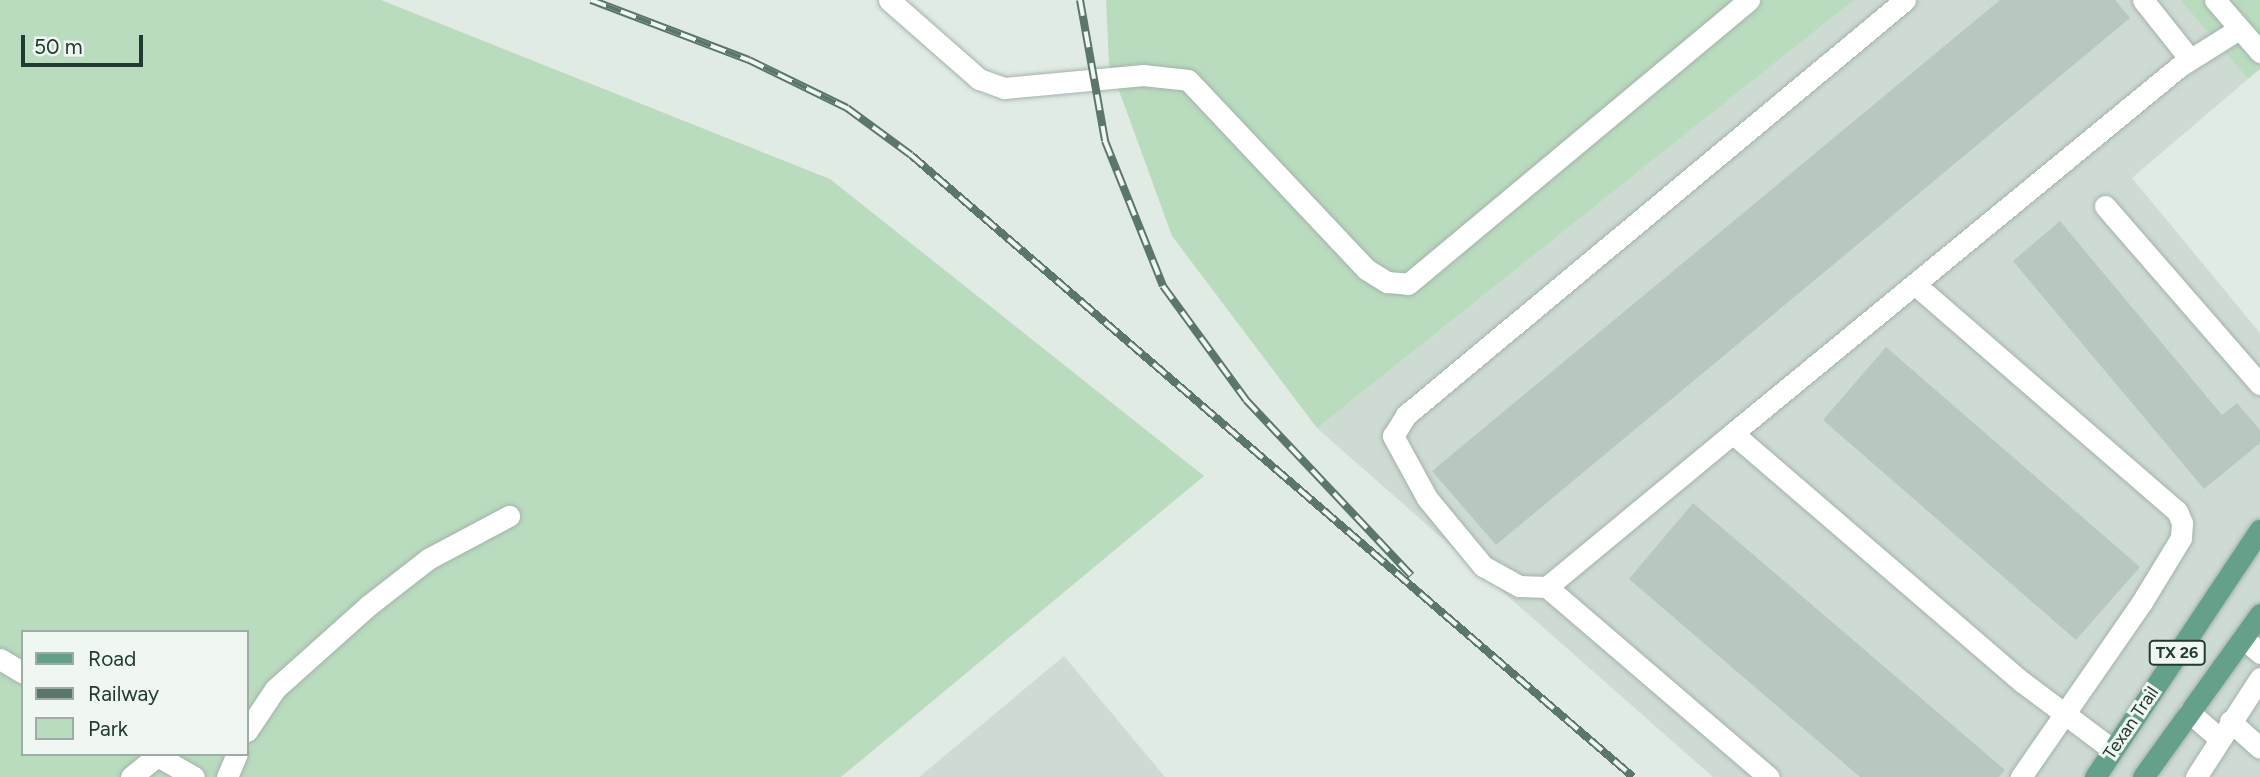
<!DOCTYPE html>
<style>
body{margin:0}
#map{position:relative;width:2260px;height:777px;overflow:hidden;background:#e0ebe4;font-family:Figtree,sans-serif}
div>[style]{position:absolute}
.built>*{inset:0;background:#cedbd3}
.green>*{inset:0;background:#b9dcbe}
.building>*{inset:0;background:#b8c8c0}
.roads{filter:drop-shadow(0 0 2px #a3b3aa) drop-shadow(0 0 2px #a3b3aa)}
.minor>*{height:21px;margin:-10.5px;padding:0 10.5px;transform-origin:10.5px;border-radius:10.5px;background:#fff}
.major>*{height:21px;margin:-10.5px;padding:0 10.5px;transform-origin:10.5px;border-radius:10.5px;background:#65a089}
.rail>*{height:8px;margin-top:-4px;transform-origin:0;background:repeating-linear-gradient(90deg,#f0f7f3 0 16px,#5b776c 0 32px);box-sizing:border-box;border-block:2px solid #5b776c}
span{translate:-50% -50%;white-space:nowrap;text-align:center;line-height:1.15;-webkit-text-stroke:6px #f0f7f3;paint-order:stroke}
.shield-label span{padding:2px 5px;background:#f0f7f3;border:2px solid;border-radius:5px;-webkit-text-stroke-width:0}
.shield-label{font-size:16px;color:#213b30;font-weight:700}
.street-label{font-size:18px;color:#213b30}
.legend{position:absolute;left:21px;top:630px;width:228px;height:126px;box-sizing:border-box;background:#f0f7f3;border:2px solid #9daca5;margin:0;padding:9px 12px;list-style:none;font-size:21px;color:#213b30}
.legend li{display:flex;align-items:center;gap:14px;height:35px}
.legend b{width:35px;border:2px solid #9daca5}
.scale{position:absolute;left:21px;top:35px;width:122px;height:32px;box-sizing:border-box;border:4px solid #213b30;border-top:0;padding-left:9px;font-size:21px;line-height:24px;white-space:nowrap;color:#213b30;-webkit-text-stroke:5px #f0f7f3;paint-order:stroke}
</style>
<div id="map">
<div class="built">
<div style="clip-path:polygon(1854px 0,2180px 0,2248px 79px,2132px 178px,2260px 333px,2260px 777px,1713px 777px,1317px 428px)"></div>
<div style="clip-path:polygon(1064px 656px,1165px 777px,919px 777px)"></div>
</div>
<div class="green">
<div style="clip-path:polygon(evenodd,0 0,381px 0,830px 179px,1204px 476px,841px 777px,0 777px,0 0,23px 632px,247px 632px,247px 754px,23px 754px,23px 632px)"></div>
<div style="clip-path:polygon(1106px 0,1854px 0,1317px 428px,1172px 236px,1109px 63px)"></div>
<div style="clip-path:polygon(2180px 0,2260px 0,2260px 69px,2248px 79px)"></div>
</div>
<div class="building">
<div style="clip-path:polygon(2000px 0,2115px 0,2130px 18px,1496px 545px,1432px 471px)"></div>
<div style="clip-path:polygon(2060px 221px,2222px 415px,2237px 403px,2260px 430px,2260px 443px,2204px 489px,2013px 261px)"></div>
<div style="clip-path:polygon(1886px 347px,2140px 567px,2076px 640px,1823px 420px)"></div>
<div style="clip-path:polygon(1693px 503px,2005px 770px,1999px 777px,1860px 777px,1629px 579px)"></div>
</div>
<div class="roads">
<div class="minor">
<div style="left:889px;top:0;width:120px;rotate:41.3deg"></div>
<div style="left:979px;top:79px;width:27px;rotate:20deg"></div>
<div style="left:1004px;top:88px;width:140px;rotate:-5.3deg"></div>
<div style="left:1143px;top:75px;width:45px;rotate:6.3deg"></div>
<div style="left:1188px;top:80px;width:260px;rotate:46.7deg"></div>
<div style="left:1366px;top:269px;width:25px;rotate:32deg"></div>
<div style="left:1387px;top:282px;width:21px;rotate:5deg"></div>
<div style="left:1408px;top:284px;width:444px;rotate:-39.8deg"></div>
<div style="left:2143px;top:0;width:75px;rotate:51.5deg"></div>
<div style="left:2215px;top:0;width:69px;rotate:49.1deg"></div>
<div style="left:2105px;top:206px;width:236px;rotate:49deg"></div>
<div style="left:1918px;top:287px;width:342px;rotate:40.9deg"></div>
<div style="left:2177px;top:511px;width:13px;rotate:67deg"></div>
<div style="left:2182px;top:523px;width:15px;rotate:94deg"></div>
<div style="left:2181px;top:538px;width:75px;rotate:121.4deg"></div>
<div style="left:2142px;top:602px;width:213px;rotate:124.7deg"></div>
<div style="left:1733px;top:433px;width:241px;rotate:140.4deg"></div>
<div style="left:1547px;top:587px;width:28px;rotate:-178deg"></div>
<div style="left:1519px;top:586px;width:41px;rotate:-150.9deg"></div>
<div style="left:1483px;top:566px;width:88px;rotate:-129.5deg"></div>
<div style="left:1427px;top:498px;width:71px;rotate:-118.7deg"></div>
<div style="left:1393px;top:436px;width:25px;rotate:-58deg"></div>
<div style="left:1406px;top:415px;width:649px;rotate:-39.75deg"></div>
<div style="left:1547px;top:587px;width:292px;rotate:40.6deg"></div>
<div style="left:2243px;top:638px;width:23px;rotate:41deg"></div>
<div style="left:0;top:659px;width:27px;rotate:31deg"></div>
<div style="left:2189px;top:712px;width:40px;rotate:41deg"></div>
<div style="left:2230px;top:721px;width:40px;rotate:42deg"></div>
<div style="left:247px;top:731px;width:50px;rotate:-56.3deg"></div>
<div style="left:275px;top:689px;width:126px;rotate:-41.8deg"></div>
<div style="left:369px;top:605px;width:75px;rotate:-37.9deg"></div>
<div style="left:428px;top:559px;width:92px;rotate:-28deg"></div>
<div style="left:2113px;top:750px;width:114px;rotate:-143.2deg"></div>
<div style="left:2022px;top:682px;width:381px;rotate:-139.3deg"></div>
<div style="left:1733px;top:433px;width:578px;rotate:-39.39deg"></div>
<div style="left:2180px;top:66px;width:70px;rotate:-32.1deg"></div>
<div style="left:154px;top:754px;width:46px;rotate:29.9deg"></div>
<div style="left:131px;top:777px;width:33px;rotate:-39deg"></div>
<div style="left:227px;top:777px;width:25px;rotate:-67deg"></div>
<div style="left:2196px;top:777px;width:118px;rotate:-57.1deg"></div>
</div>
<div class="major">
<div style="left:2095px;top:777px;width:297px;rotate:-56.3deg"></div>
<div style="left:2143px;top:777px;width:201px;rotate:-54.3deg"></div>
</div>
</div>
<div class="rail">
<div style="left:591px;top:0;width:169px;rotate:20.8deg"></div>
<div style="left:749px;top:60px;width:109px;rotate:26.1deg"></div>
<div style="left:847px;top:108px;width:79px;rotate:36.3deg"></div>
<div style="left:911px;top:155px;width:953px;rotate:40.74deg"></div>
<div style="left:1080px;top:0;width:143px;rotate:79.9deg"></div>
<div style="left:1105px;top:141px;width:156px;rotate:68.2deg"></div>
<div style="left:1163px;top:286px;width:141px;rotate:53.9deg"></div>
<div style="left:1246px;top:400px;width:241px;rotate:46.7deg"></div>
</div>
<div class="shield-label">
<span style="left:2177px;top:653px">TX 26</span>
</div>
<div class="street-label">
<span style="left:2131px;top:723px;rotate:-56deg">Texan Trail</span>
</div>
<ul class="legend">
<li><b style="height:9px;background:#65a089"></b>Road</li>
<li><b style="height:9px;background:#5b776c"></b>Railway</li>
<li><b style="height:19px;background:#b9dcbe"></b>Park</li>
</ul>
<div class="scale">50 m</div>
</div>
